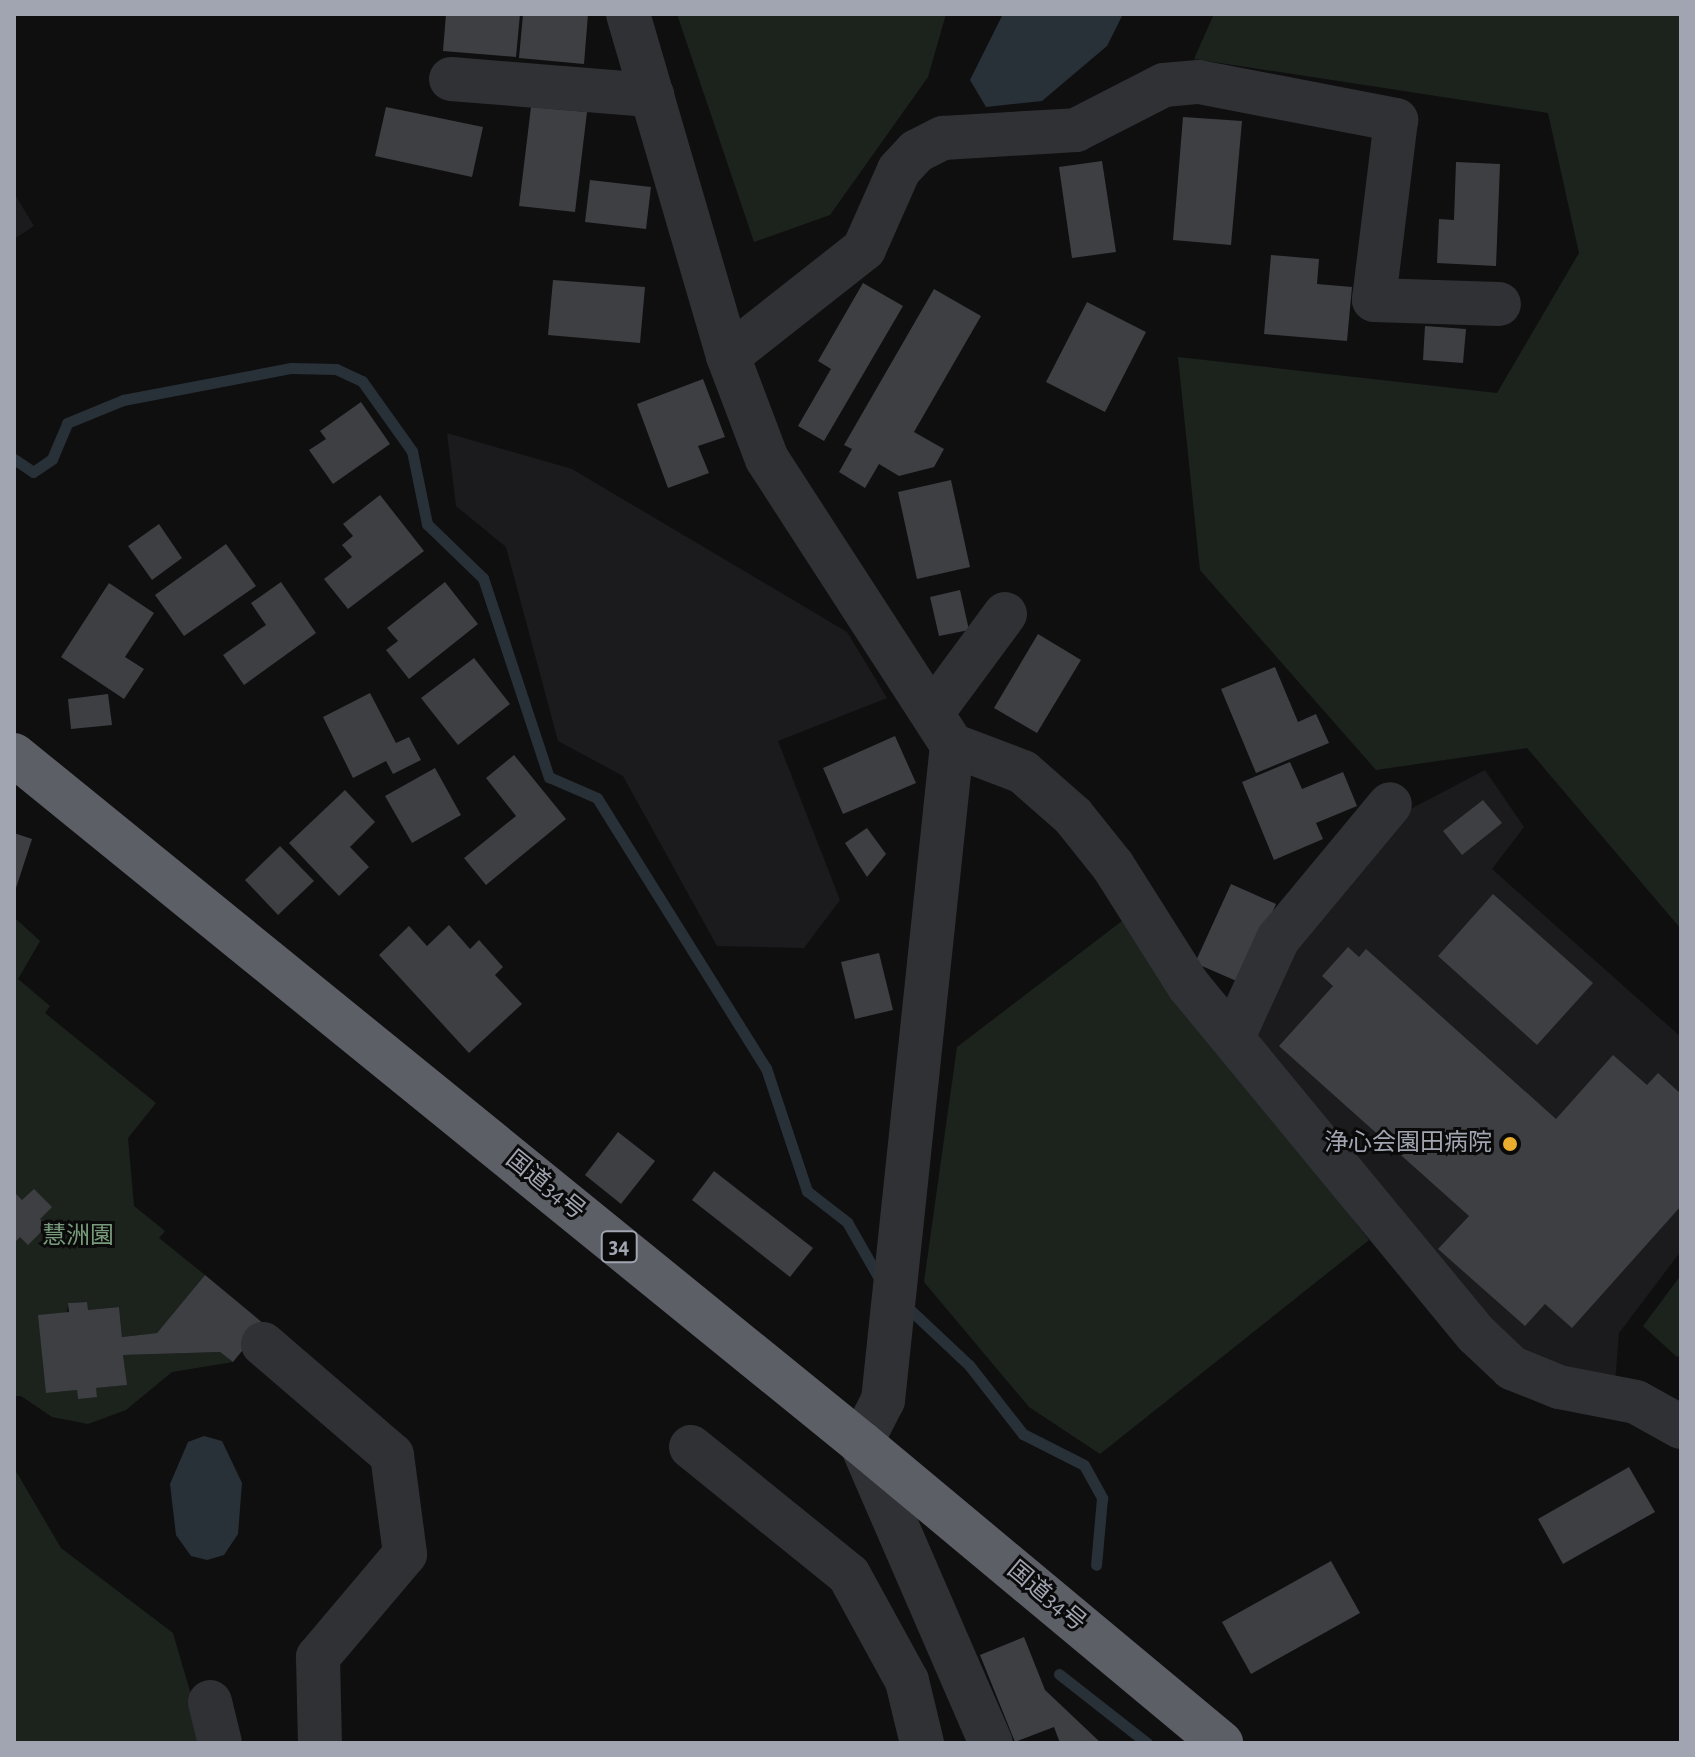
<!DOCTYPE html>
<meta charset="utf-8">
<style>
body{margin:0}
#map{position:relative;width:1695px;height:1757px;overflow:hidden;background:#0f0f10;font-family:"Alegreya Sans","Noto Sans JP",sans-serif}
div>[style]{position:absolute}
.built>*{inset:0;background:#1b1b1d}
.green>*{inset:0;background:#1c231d}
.water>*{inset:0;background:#293138}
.stream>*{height:11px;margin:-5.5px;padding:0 5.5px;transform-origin:5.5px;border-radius:5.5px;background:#293138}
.building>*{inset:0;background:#3e3f43}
.minor>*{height:44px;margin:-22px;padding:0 22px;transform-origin:22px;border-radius:22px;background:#303135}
.highway>*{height:44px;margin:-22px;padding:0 22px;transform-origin:22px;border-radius:22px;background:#5c5f66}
.dots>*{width:22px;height:22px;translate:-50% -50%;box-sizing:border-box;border:4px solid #0a0a0b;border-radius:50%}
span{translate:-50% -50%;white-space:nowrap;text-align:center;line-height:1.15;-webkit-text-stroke:6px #0a0a0b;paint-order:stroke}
.shield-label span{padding:2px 6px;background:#0a0a0b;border:2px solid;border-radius:6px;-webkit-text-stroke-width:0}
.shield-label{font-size:22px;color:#a1a5b1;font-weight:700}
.poi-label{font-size:24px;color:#a1a5b1}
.right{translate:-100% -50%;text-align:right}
.street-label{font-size:24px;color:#a1a5b1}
.park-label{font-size:24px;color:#789c7b}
.frame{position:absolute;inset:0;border:16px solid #a1a5b1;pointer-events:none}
</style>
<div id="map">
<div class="built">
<div style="clip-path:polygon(14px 193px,34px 226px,14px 239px)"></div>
<div style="clip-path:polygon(447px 433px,572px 469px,847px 632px,887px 698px,778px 741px,840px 900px,804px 948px,717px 946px,623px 776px,558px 741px,506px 547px,456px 506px)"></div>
<div style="clip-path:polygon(1485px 770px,1524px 827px,1492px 869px,1681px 1037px,1681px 1251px,1619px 1333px,1615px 1384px,1548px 1372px,1483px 1326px,1252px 1035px,1293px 936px,1401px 814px)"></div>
</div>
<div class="green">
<div style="clip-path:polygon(677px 14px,946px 14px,928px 77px,830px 215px,754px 242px)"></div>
<div style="clip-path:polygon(1214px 14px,1681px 14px,1681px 929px,1527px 748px,1376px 770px,1200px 570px,1178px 357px,1497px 393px,1579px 253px,1548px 113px,1194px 59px)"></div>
<div style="clip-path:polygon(14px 889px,16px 919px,40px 941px,18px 979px,50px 1006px,45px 1013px,156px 1103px,128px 1138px,134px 1206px,165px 1231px,159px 1238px,205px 1275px,157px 1333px,122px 1337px,119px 1307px,88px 1310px,86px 1302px,69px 1303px,46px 1393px,77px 1390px,78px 1399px,96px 1388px,126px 1385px,123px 1355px,220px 1352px,233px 1362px,172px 1372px,126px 1410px,88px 1424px,52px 1417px,21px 1396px,14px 1396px)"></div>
<div style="clip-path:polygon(1122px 921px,1369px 1240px,1100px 1454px,1029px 1407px,924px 1282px,957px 1047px)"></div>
<div style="clip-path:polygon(1681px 1275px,1681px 1355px,1677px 1357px,1643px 1326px)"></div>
<div style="clip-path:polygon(14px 1468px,61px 1548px,173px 1633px,205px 1743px,14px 1743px)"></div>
</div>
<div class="water">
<div style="clip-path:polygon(1003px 14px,1123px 14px,1107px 46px,1042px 101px,986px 107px,970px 80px)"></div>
<div style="clip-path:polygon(204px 1436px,222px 1441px,242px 1483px,238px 1534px,224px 1555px,207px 1560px,191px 1556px,176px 1535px,170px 1484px,188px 1442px)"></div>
</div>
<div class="stream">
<div style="left:14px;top:459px;width:23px;rotate:34deg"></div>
<div style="left:33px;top:472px;width:23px;rotate:-34deg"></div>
<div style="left:52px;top:459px;width:39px;rotate:-67deg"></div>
<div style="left:67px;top:423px;width:61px;rotate:-22.3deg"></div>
<div style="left:123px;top:400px;width:171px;rotate:-10.8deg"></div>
<div style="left:291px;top:368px;width:45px;rotate:1.3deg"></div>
<div style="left:336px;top:369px;width:29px;rotate:25deg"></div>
<div style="left:362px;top:381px;width:86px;rotate:54.5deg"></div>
<div style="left:412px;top:451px;width:75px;rotate:78.4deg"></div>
<div style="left:427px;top:524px;width:78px;rotate:44deg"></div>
<div style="left:483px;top:578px;width:210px;rotate:71.7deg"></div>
<div style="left:549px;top:777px;width:52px;rotate:23.6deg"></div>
<div style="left:597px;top:798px;width:319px;rotate:58deg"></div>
<div style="left:766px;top:1068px;width:130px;rotate:71.6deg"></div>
<div style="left:807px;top:1191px;width:51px;rotate:37.8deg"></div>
<div style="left:847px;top:1222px;width:73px;rotate:60.3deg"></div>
<div style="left:905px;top:1305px;width:88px;rotate:43.2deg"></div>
<div style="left:969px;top:1365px;width:88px;rotate:52deg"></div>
<div style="left:1023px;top:1434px;width:68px;rotate:26.9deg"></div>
<div style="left:1084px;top:1465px;width:38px;rotate:61deg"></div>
<div style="left:1102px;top:1498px;width:67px;rotate:95.1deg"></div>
<div style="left:1059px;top:1674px;width:112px;rotate:38.1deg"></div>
</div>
<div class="building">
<div style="clip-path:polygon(446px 14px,520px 14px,516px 57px,443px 51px)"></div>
<div style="clip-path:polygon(523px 14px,588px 14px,584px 64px,519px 58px)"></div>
<div style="clip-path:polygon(386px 107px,483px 127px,472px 177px,375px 156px)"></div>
<div style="clip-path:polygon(531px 107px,587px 112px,575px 212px,519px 206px)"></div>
<div style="clip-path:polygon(1183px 117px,1242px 121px,1231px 245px,1173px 240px)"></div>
<div style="clip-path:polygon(1102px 161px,1116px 252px,1072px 258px,1059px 167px)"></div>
<div style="clip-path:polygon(1456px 162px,1500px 164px,1496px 266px,1437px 263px,1439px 219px,1454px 220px)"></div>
<div style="clip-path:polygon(590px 180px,651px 187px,646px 229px,585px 222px)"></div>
<div style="clip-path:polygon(1271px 255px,1319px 259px,1317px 284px,1352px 287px,1347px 341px,1264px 334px)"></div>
<div style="clip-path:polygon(553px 280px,645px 287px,640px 343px,548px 335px)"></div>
<div style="clip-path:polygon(863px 283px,903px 306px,824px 441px,798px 426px,831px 369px,818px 361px)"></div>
<div style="clip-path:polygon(934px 289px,981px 316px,914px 432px,944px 449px,934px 467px,899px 476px,879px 464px,865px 488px,839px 472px,852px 449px,844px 445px)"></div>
<div style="clip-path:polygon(1087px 302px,1146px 332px,1105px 412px,1046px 382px)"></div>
<div style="clip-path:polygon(1425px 326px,1466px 329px,1463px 363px,1423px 360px)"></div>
<div style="clip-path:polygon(703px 379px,725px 437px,698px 446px,709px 473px,668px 488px,637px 404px)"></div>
<div style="clip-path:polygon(361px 402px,390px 444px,333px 484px,309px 450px,326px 439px,320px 431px)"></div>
<div style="clip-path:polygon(951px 480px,970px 567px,917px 579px,898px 492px)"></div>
<div style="clip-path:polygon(380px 495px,424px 551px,348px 609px,324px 579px,352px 557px,342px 545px,353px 536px,343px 524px)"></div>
<div style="clip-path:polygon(159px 524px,182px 558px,152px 580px,128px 546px)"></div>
<div style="clip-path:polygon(226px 544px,256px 586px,184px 636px,155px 595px)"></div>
<div style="clip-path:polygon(281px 582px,316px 633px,244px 685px,223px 655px,266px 625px,251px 603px)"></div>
<div style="clip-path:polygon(445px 582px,478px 624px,409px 679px,386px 650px,398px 641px,387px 628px)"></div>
<div style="clip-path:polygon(109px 583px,154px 613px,125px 657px,144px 669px,124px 699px,61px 657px)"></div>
<div style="clip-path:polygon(960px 590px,969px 630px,939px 636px,930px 597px)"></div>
<div style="clip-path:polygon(1038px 634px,1081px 660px,1037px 733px,994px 708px)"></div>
<div style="clip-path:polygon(474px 658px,510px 704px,458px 745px,421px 698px)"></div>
<div style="clip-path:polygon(1275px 667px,1298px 722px,1316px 714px,1329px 743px,1256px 773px,1221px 689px)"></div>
<div style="clip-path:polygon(370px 693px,396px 743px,409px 737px,421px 760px,393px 774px,386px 761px,353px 778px,323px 717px)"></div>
<div style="clip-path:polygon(108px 694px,112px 725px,71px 729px,68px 699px)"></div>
<div style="clip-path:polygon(895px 736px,916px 783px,843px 814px,823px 768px)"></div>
<div style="clip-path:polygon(514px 755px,566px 819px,486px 885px,464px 858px,516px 816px,486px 778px)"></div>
<div style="clip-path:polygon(1290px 762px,1302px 789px,1343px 772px,1357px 806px,1316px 823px,1323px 839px,1274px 860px,1242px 782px)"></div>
<div style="clip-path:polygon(435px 768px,461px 815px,412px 843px,385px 796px)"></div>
<div style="clip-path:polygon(345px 790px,375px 822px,350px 847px,369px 867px,339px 896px,289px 843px)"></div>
<div style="clip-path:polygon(1483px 800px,1502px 823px,1462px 855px,1443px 831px)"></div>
<div style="clip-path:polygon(867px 828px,886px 854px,867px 877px,845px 843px)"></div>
<div style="clip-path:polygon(14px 833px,32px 839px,15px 891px,14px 891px)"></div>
<div style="clip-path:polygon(280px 846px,314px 881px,278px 915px,245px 880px)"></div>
<div style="clip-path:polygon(1231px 884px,1276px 904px,1241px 983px,1195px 963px)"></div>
<div style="clip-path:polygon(1493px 894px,1593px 983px,1537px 1045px,1438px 956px)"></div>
<div style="clip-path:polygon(449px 925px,470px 949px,479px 940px,503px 967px,495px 975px,522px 1004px,469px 1053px,379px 955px,409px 926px,427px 946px)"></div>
<div style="clip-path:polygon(1348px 947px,1359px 957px,1366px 949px,1556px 1119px,1613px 1055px,1647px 1085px,1658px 1073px,1681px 1094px,1681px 1206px,1572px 1328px,1545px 1304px,1525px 1326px,1438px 1249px,1469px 1216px,1279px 1046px,1333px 986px,1322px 976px)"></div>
<div style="clip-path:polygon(879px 953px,893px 1010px,855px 1019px,841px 962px)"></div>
<div style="clip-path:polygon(618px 1132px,655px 1161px,621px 1204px,585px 1175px)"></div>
<div style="clip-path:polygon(714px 1171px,813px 1248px,790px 1277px,692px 1200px)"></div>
<div style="clip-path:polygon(34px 1189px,52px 1207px,40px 1219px,47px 1226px,28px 1245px,20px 1237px,14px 1243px,14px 1192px,22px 1200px)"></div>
<div style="clip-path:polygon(205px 1275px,264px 1324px,233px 1362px,220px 1352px,123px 1355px,127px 1385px,96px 1388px,97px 1397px,78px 1399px,77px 1390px,46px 1393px,38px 1315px,69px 1312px,68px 1303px,87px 1302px,88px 1310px,119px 1307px,122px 1337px,157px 1333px)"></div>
<div style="clip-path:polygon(1629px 1467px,1655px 1512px,1563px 1564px,1538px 1519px)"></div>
<div style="clip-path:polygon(1331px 1561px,1360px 1613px,1251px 1674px,1222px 1622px)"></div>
<div style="clip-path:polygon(1024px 1637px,1045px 1690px,1101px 1743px,1060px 1743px,1054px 1727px,1015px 1742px,980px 1655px)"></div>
</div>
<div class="minor">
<div style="left:628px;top:14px;width:356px;rotate:73.7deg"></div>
<div style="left:728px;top:356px;width:110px;rotate:69.3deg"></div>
<div style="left:767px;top:459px;width:341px;rotate:57.1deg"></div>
<div style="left:952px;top:745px;width:76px;rotate:20.8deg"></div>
<div style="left:1023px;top:772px;width:67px;rotate:41.3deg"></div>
<div style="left:1073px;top:816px;width:64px;rotate:51.3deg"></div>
<div style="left:1113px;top:866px;width:142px;rotate:57.7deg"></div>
<div style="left:1189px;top:986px;width:451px;rotate:50.5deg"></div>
<div style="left:1476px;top:1334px;width:50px;rotate:43.4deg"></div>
<div style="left:1512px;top:1368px;width:51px;rotate:22deg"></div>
<div style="left:1559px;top:1387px;width:78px;rotate:11deg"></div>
<div style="left:1636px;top:1402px;width:51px;rotate:29.1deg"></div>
<div style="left:451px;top:79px;width:202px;rotate:4.6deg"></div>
<div style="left:728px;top:356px;width:173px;rotate:-38.2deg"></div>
<div style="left:864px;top:249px;width:86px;rotate:-66.1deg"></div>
<div style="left:899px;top:170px;width:26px;rotate:-47deg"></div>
<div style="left:917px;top:151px;width:29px;rotate:-27deg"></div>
<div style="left:943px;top:138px;width:133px;rotate:-3.4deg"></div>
<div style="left:1076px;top:130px;width:99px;rotate:-27.1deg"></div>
<div style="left:1164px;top:85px;width:35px;rotate:-5deg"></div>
<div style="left:1199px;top:82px;width:201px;rotate:10.9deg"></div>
<div style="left:1396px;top:120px;width:181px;rotate:97deg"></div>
<div style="left:1374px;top:300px;width:125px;rotate:1.8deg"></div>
<div style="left:932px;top:713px;width:123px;rotate:-53.6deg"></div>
<div style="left:952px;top:745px;width:659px;rotate:96.01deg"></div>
<div style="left:883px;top:1400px;width:48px;rotate:117.1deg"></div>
<div style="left:861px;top:1443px;width:327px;rotate:66.6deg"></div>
<div style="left:1234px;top:1035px;width:106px;rotate:-65.4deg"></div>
<div style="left:1278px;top:939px;width:175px;rotate:-50.3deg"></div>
<div style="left:263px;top:1344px;width:170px;rotate:40.7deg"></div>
<div style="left:392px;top:1455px;width:100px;rotate:82.5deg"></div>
<div style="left:405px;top:1554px;width:135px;rotate:130.2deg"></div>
<div style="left:318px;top:1657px;width:86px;rotate:88.7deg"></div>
<div style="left:691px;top:1447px;width:203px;rotate:39deg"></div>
<div style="left:849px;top:1575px;width:121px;rotate:61.3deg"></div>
<div style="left:907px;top:1681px;width:64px;rotate:76.4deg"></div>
<div style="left:210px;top:1702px;width:42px;rotate:76.3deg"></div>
</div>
<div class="highway">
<div style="left:14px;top:755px;width:1091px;rotate:39.09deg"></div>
<div style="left:861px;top:1443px;width:469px;rotate:39.8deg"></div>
</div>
<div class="dots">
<div style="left:1510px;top:1144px;background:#eaad2d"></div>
</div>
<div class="shield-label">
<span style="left:619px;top:1247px">34</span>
</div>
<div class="poi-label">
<span class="right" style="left:1492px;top:1144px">浄心会園田病院</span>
</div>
<div class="street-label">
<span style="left:545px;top:1186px;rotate:39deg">国道34号</span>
<span style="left:1046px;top:1597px;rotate:40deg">国道34号</span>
</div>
<div class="park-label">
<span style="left:78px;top:1237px">慧洲園</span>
</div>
<div class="frame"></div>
</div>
